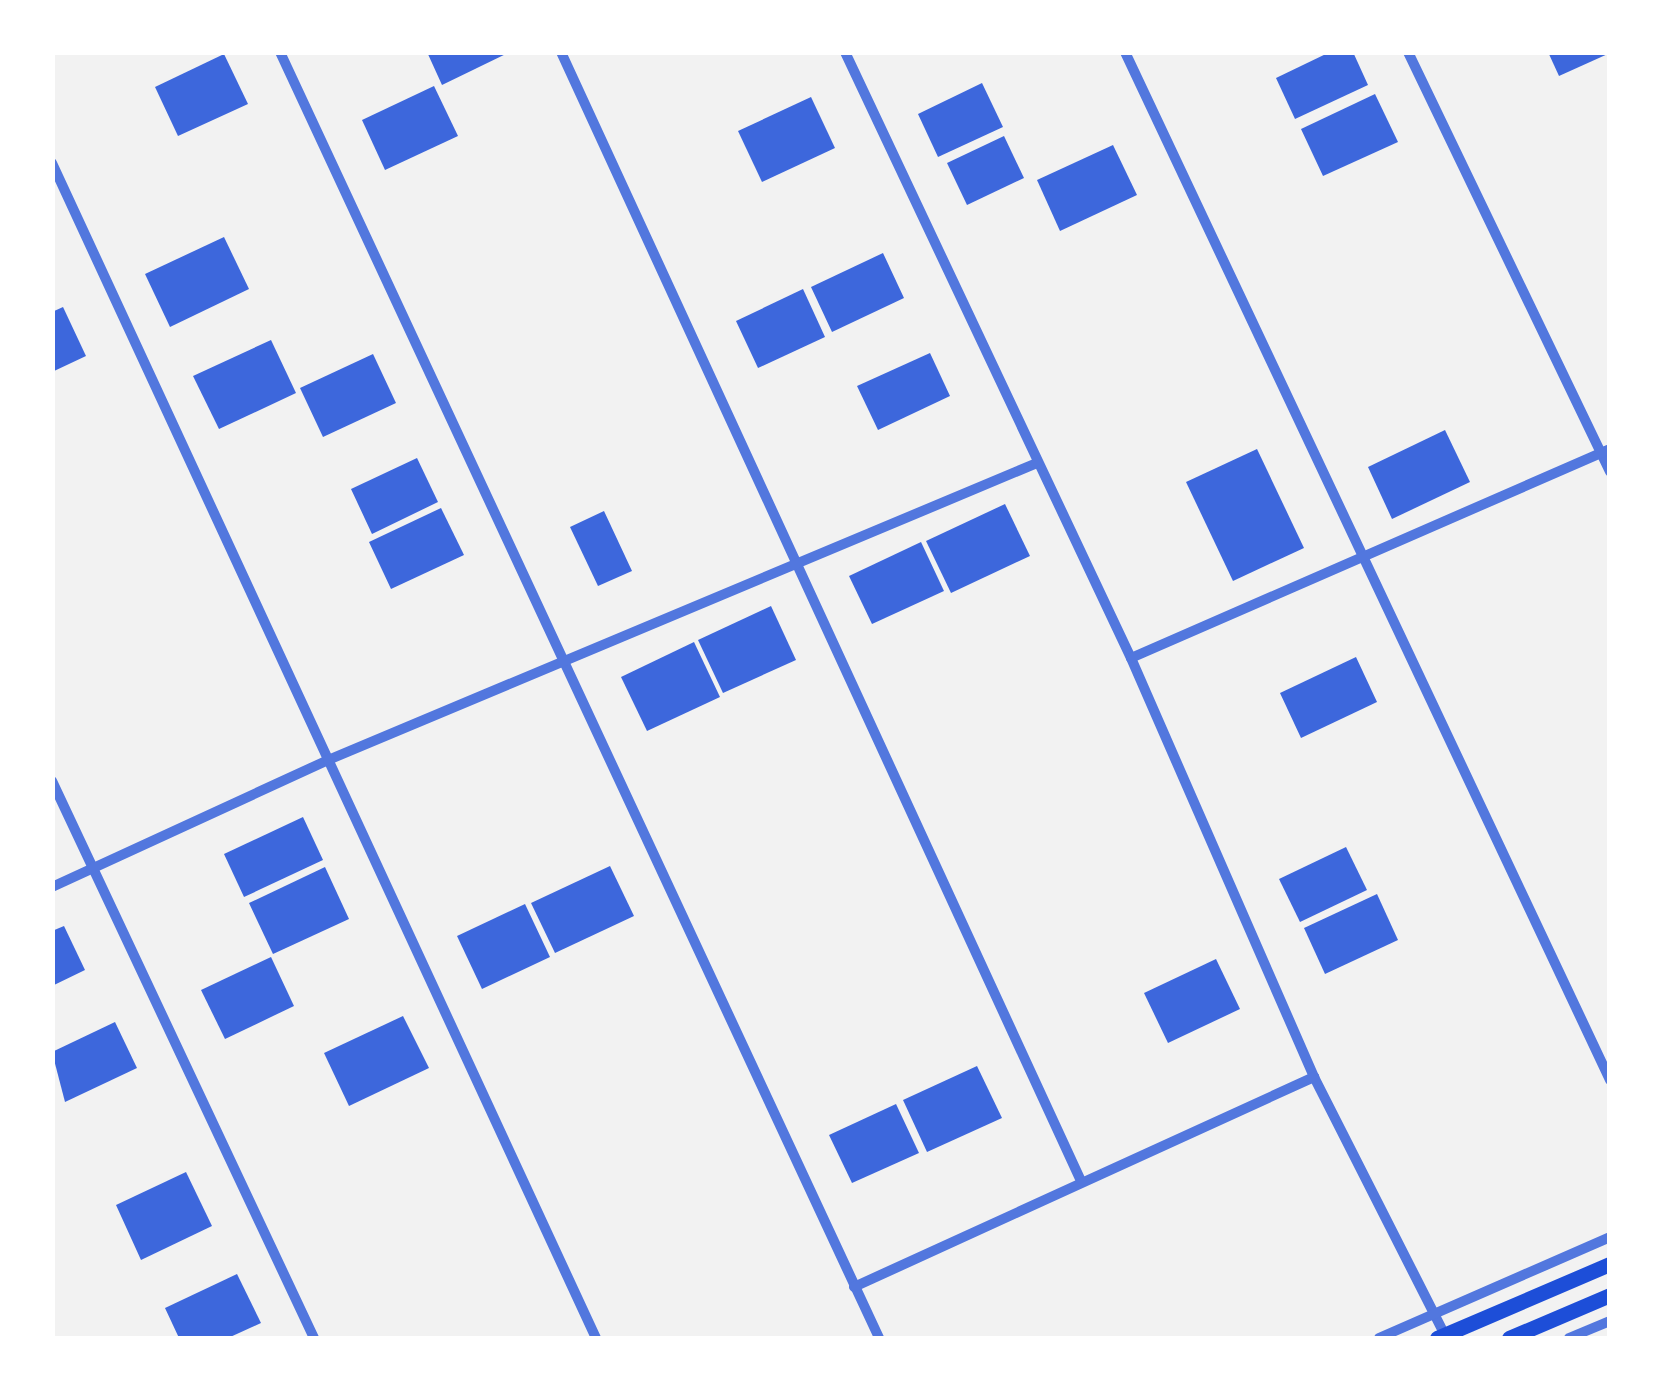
<!DOCTYPE html>
<style>
body{margin:0}
#map{position:relative;width:1662px;height:1391px;overflow:hidden;background:#f2f2f2;font-family:Roboto,sans-serif}
div>[style]{position:absolute}
.building>*{inset:0;background:#3d67dc}
.minor>*{height:10px;margin:-5px;padding:0 5px;transform-origin:5px;border-radius:5px;background:#5277de}
.secondary>*{height:15px;margin:-7.5px;padding:0 7.5px;transform-origin:7.5px;border-radius:7.5px;background:#1d4ed8}
span{translate:-50% -50%;white-space:nowrap;text-align:center;line-height:1.15;-webkit-text-stroke:10px #fff;paint-order:stroke}
.frame{position:absolute;inset:0;border:55px solid #fff;pointer-events:none}
</style>
<div id="map">
<div class="building">
<div style="clip-path:polygon(427px 52px,510px 52px,442px 85px)"></div>
<div style="clip-path:polygon(1330px 52px,1353px 52px,1368px 85px,1295px 119px,1276px 78px)"></div>
<div style="clip-path:polygon(1548px 52px,1610px 52px,1610px 53px,1559px 76px)"></div>
<div style="clip-path:polygon(224px 54px,248px 104px,178px 136px,155px 87px)"></div>
<div style="clip-path:polygon(982px 83px,1003px 127px,938px 157px,918px 114px)"></div>
<div style="clip-path:polygon(434px 86px,458px 136px,385px 170px,362px 120px)"></div>
<div style="clip-path:polygon(1375px 94px,1398px 142px,1323px 176px,1301px 129px)"></div>
<div style="clip-path:polygon(811px 97px,835px 148px,762px 182px,738px 131px)"></div>
<div style="clip-path:polygon(1004px 136px,1024px 178px,967px 205px,947px 163px)"></div>
<div style="clip-path:polygon(1113px 145px,1137px 195px,1060px 231px,1037px 180px)"></div>
<div style="clip-path:polygon(224px 237px,249px 289px,170px 327px,145px 274px)"></div>
<div style="clip-path:polygon(883px 253px,904px 298px,832px 332px,811px 287px)"></div>
<div style="clip-path:polygon(803px 289px,825px 337px,758px 368px,736px 321px)"></div>
<div style="clip-path:polygon(63px 307px,86px 356px,52px 372px,52px 312px)"></div>
<div style="clip-path:polygon(271px 340px,296px 393px,219px 429px,193px 376px)"></div>
<div style="clip-path:polygon(930px 353px,950px 396px,878px 430px,857px 386px)"></div>
<div style="clip-path:polygon(373px 354px,396px 403px,323px 437px,300px 388px)"></div>
<div style="clip-path:polygon(1445px 430px,1470px 482px,1392px 519px,1368px 467px)"></div>
<div style="clip-path:polygon(1257px 449px,1304px 548px,1233px 581px,1186px 482px)"></div>
<div style="clip-path:polygon(417px 458px,438px 502px,372px 534px,351px 489px)"></div>
<div style="clip-path:polygon(1005px 504px,1030px 556px,951px 593px,926px 541px)"></div>
<div style="clip-path:polygon(441px 508px,464px 555px,391px 589px,369px 542px)"></div>
<div style="clip-path:polygon(604px 511px,632px 571px,598px 586px,570px 527px)"></div>
<div style="clip-path:polygon(921px 542px,944px 591px,872px 624px,849px 576px)"></div>
<div style="clip-path:polygon(771px 606px,796px 660px,723px 693px,698px 640px)"></div>
<div style="clip-path:polygon(694px 642px,720px 697px,647px 731px,621px 677px)"></div>
<div style="clip-path:polygon(1356px 657px,1377px 702px,1301px 738px,1280px 693px)"></div>
<div style="clip-path:polygon(303px 817px,323px 860px,244px 897px,224px 854px)"></div>
<div style="clip-path:polygon(1346px 847px,1367px 890px,1300px 922px,1279px 879px)"></div>
<div style="clip-path:polygon(610px 866px,634px 916px,555px 953px,531px 903px)"></div>
<div style="clip-path:polygon(325px 867px,349px 919px,273px 954px,249px 903px)"></div>
<div style="clip-path:polygon(1377px 894px,1398px 940px,1325px 974px,1304px 928px)"></div>
<div style="clip-path:polygon(525px 904px,550px 957px,482px 989px,457px 936px)"></div>
<div style="clip-path:polygon(64px 926px,85px 970px,52px 986px,52px 931px)"></div>
<div style="clip-path:polygon(271px 957px,294px 1006px,225px 1039px,201px 990px)"></div>
<div style="clip-path:polygon(1216px 959px,1240px 1009px,1168px 1043px,1144px 993px)"></div>
<div style="clip-path:polygon(403px 1016px,429px 1068px,349px 1106px,324px 1053px)"></div>
<div style="clip-path:polygon(115px 1022px,137px 1068px,65px 1102px,52px 1052px)"></div>
<div style="clip-path:polygon(977px 1066px,1002px 1118px,927px 1152px,903px 1100px)"></div>
<div style="clip-path:polygon(896px 1104px,919px 1153px,852px 1183px,829px 1135px)"></div>
<div style="clip-path:polygon(186px 1172px,212px 1226px,141px 1260px,116px 1205px)"></div>
<div style="clip-path:polygon(237px 1274px,261px 1323px,228px 1338px,179px 1338px,165px 1308px)"></div>
</div>
<div class="minor">
<div style="left:280px;top:52px;width:1419px;rotate:65.02deg"></div>
<div style="left:561px;top:52px;width:1241px;rotate:65.27deg"></div>
<div style="left:845px;top:52px;width:670px;rotate:64.74deg"></div>
<div style="left:1131px;top:658px;width:457px;rotate:66.4deg"></div>
<div style="left:1314px;top:1077px;width:289px;rotate:63.1deg"></div>
<div style="left:1125px;top:52px;width:1137px;rotate:64.74deg"></div>
<div style="left:1408px;top:52px;width:466px;rotate:64.3deg"></div>
<div style="left:52px;top:163px;width:1295px;rotate:65.16deg"></div>
<div style="left:1131px;top:658px;width:523px;rotate:-23.57deg"></div>
<div style="left:52px;top:781px;width:616px;rotate:64.81deg"></div>
<div style="left:52px;top:887px;width:304px;rotate:-24.7deg"></div>
<div style="left:328px;top:760px;width:769px;rotate:-22.73deg"></div>
<div style="left:854px;top:1287px;width:506px;rotate:-24.54deg"></div>
<div style="left:1379px;top:1338px;width:252px;rotate:-23.6deg"></div>
<div style="left:1569px;top:1338px;width:44px;rotate:-22.5deg"></div>
</div>
<div class="secondary">
<div style="left:1437px;top:1338px;width:188px;rotate:-23.2deg"></div>
<div style="left:1509px;top:1338px;width:110px;rotate:-23.1deg"></div>
</div>
<div class="frame"></div>
</div>
